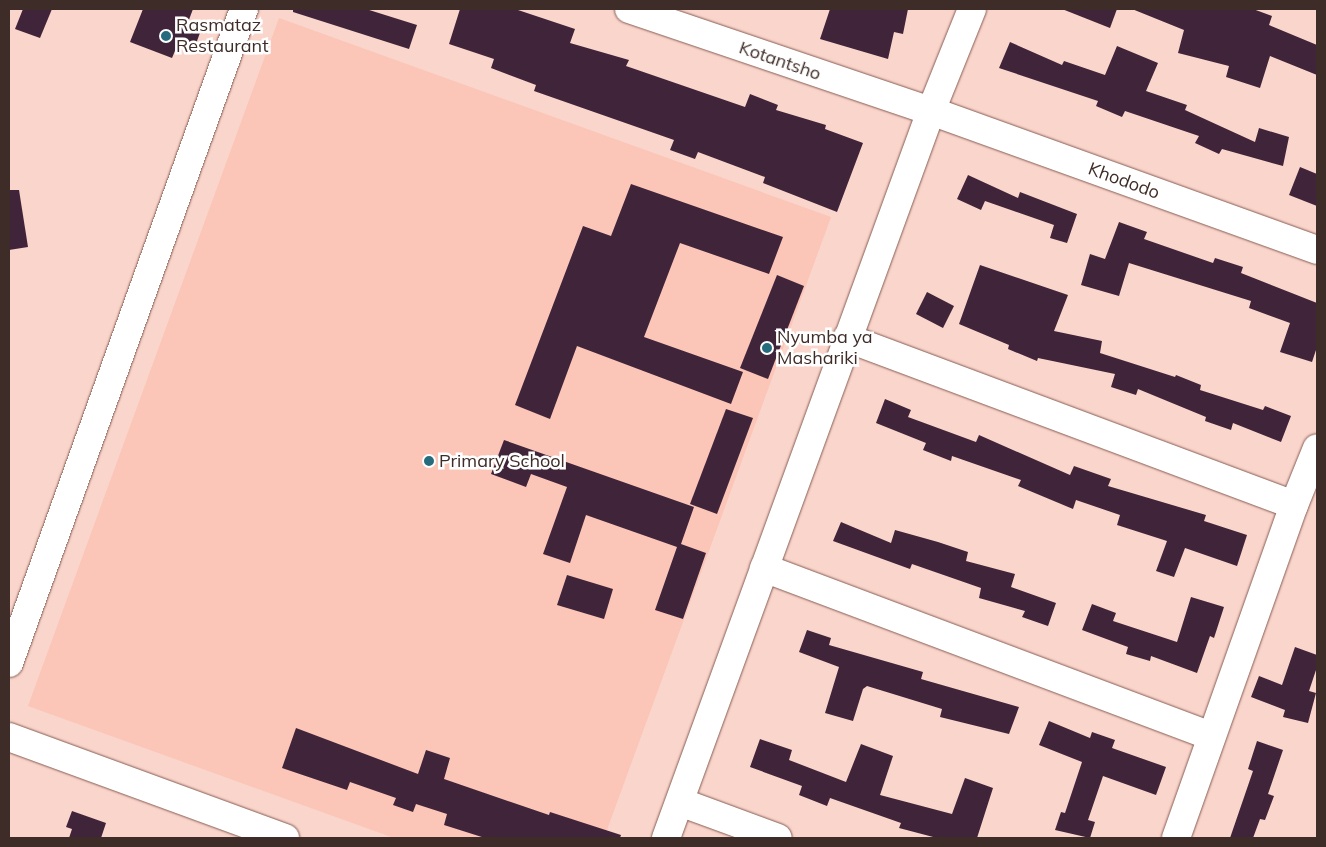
<!DOCTYPE html>
<style>
body{margin:0}
#map{position:relative;width:1326px;height:847px;overflow:hidden;background:#fad5cb;font-family:Mulish,sans-serif}
div>[style]{position:absolute}
.built>*{inset:0;background:#fbc5b7}
.building>*{inset:0;background:#40243a}
.roads{filter:drop-shadow(0 0 1px #855d53) drop-shadow(0 0 1px #855d53)}
.minor>*{height:28px;margin:-14px;padding:0 14px;transform-origin:14px;border-radius:14px;background:#fff}
.dots>*{width:14px;height:14px;translate:-50% -50%;box-sizing:border-box;border:2px solid #fff;border-radius:50%}
span{translate:-50% -50%;white-space:nowrap;text-align:center;line-height:1.15;-webkit-text-stroke:5px #fff;paint-order:stroke}
.poi-label{font-size:18px;color:#3e2c28}
.left{translate:0 -50%;text-align:left}
.street-label{font-size:18px;color:#3e2c28}
.frame{position:absolute;inset:0;border:10px solid #3e2c28;pointer-events:none}
</style>
<div id="map">
<div class="built">
<div style="clip-path:polygon(279px 18px,831px 217px,604px 838px,394px 838px,28px 706px)"></div>
</div>
<div class="building">
<div style="clip-path:polygon(23px 9px,52px 9px,40px 38px,15px 29px)"></div>
<div style="clip-path:polygon(143px 9px,193px 9px,187px 25px,201px 30px,193px 52px,177px 46px,172px 58px,130px 42px)"></div>
<div style="clip-path:polygon(293px 9px,366px 9px,417px 25px,409px 49px,293px 12px)"></div>
<div style="clip-path:polygon(460px 9px,515px 9px,575px 29px,570px 43px,629px 60px,626px 66px,745px 107px,750px 94px,778px 105px,776px 110px,826px 125px,825px 129px,863px 143px,837px 212px,763px 183px,765px 177px,698px 152px,695px 159px,670px 150px,674px 140px,534px 91px,536px 85px,491px 68px,494px 59px,449px 44px)"></div>
<div style="clip-path:polygon(830px 9px,908px 9px,903px 34px,894px 32px,888px 59px,820px 39px)"></div>
<div style="clip-path:polygon(1062px 9px,1117px 9px,1110px 28px)"></div>
<div style="clip-path:polygon(1132px 9px,1253px 9px,1272px 16px,1269px 25px,1317px 45px,1317px 75px,1270px 56px,1260px 88px,1226px 77px,1229px 66px,1178px 53px,1184px 30px)"></div>
<div style="clip-path:polygon(1010px 42px,1062px 65px,1064px 61px,1105px 75px,1117px 46px,1158px 63px,1146px 91px,1187px 105px,1185px 110px,1255px 142px,1259px 128px,1289px 137px,1283px 166px,1222px 149px,1219px 154px,1195px 143px,1199px 136px,1125px 111px,1122px 117px,1096px 106px,1098px 101px,999px 68px)"></div>
<div style="clip-path:polygon(1300px 167px,1317px 174px,1317px 206px,1289px 195px)"></div>
<div style="clip-path:polygon(968px 175px,1018px 198px,1020px 192px,1077px 214px,1067px 243px,1050px 238px,1054px 225px,985px 201px,981px 210px,957px 199px)"></div>
<div style="clip-path:polygon(631px 184px,783px 237px,769px 274px,680px 243px,644px 337px,743px 372px,731px 404px,577px 346px,550px 419px,515px 405px,583px 226px,611px 236px)"></div>
<div style="clip-path:polygon(9px 190px,19px 190px,28px 247px,9px 250px)"></div>
<div style="clip-path:polygon(1119px 222px,1147px 232px,1144px 239px,1213px 263px,1215px 258px,1243px 267px,1241px 273px,1317px 303px,1317px 347px,1312px 362px,1280px 352px,1290px 323px,1249px 308px,1251px 301px,1129px 263px,1119px 296px,1081px 285px,1090px 254px,1105px 259px)"></div>
<div style="clip-path:polygon(980px 265px,1068px 295px,1054px 331px,1102px 341px,1100px 353px,1175px 377px,1176px 375px,1201px 385px,1200px 390px,1263px 410px,1265px 406px,1291px 416px,1281px 442px,1233px 423px,1231px 430px,1205px 421px,1206px 417px,1138px 389px,1136px 395px,1111px 387px,1115px 374px,1038px 358px,1037px 361px,1008px 349px,1009px 345px,959px 324px)"></div>
<div style="clip-path:polygon(777px 275px,804px 286px,768px 379px,740px 368px)"></div>
<div style="clip-path:polygon(927px 292px,954px 306px,943px 328px,916px 314px)"></div>
<div style="clip-path:polygon(885px 399px,911px 410px,908px 417px,976px 442px,979px 435px,1070px 475px,1074px 466px,1111px 479px,1108px 486px,1206px 515px,1204px 521px,1247px 535px,1237px 566px,1185px 548px,1174px 577px,1156px 571px,1167px 541px,1117px 525px,1120px 515px,1076px 500px,1073px 509px,1018px 486px,1021px 480px,952px 456px,951px 461px,923px 450px,926px 443px,876px 423px)"></div>
<div style="clip-path:polygon(726px 409px,753px 418px,717px 514px,690px 504px)"></div>
<div style="clip-path:polygon(504px 440px,694px 507px,681px 544px,706px 553px,683px 619px,655px 610px,677px 547px,586px 515px,570px 563px,543px 554px,567px 487px,531px 474px,526px 487px,491px 474px)"></div>
<div style="clip-path:polygon(841px 522px,891px 543px,895px 530px,938px 542px,968px 552px,966px 561px,1015px 574px,1011px 587px,1056px 603px,1048px 626px,1022px 617px,1025px 611px,979px 598px,981px 588px,912px 564px,910px 569px,833px 541px)"></div>
<div style="clip-path:polygon(567px 575px,613px 589px,604px 619px,557px 605px)"></div>
<div style="clip-path:polygon(1191px 597px,1224px 607px,1214px 638px,1210px 636px,1197px 673px,1151px 656px,1150px 661px,1126px 654px,1128px 647px,1082px 630px,1092px 604px,1116px 613px,1113px 621px,1177px 642px)"></div>
<div style="clip-path:polygon(807px 630px,831px 638px,829px 645px,923px 672px,921px 679px,1019px 707px,1009px 734px,940px 717px,942px 709px,867px 686px,863px 689px,853px 721px,825px 713px,839px 667px,799px 652px)"></div>
<div style="clip-path:polygon(1295px 647px,1317px 655px,1317px 667px,1309px 691px,1316px 693px,1308px 723px,1283px 717px,1285px 710px,1251px 697px,1259px 676px,1282px 685px)"></div>
<div style="clip-path:polygon(1049px 721px,1090px 738px,1092px 732px,1115px 740px,1112px 748px,1166px 767px,1156px 795px,1103px 776px,1088px 820px,1095px 822px,1090px 838px,1055px 830px,1061px 812px,1065px 813px,1082px 762px,1039px 745px)"></div>
<div style="clip-path:polygon(296px 728px,418px 774px,426px 750px,450px 758px,444px 779px,549px 815px,550px 812px,621px 835px,620px 838px,485px 838px,444px 825px,447px 814px,416px 804px,413px 812px,393px 805px,396px 798px,350px 782px,347px 790px,282px 768px)"></div>
<div style="clip-path:polygon(760px 739px,792px 750px,789px 760px,846px 782px,861px 744px,893px 756px,880px 795px,952px 814px,965px 778px,993px 788px,977px 838px,937px 838px,899px 828px,901px 823px,830px 798px,827px 806px,799px 795px,802px 786px,750px 767px)"></div>
<div style="clip-path:polygon(1257px 741px,1283px 750px,1268px 794px,1274px 796px,1265px 820px,1260px 819px,1253px 838px,1230px 838px,1253px 771px,1248px 769px)"></div>
<div style="clip-path:polygon(72px 811px,106px 823px,101px 838px,69px 838px,72px 829px,66px 827px)"></div>
</div>
<div class="roads">
<div class="minor">
<div style="left:629px;top:9px;width:319px;rotate:18.7deg"></div>
<div style="left:931px;top:111px;width:410px;rotate:19.8deg"></div>
<div style="left:847px;top:338px;width:477px;rotate:20.5deg"></div>
<div style="left:764px;top:568px;width:478px;rotate:20.6deg"></div>
<div style="left:9px;top:663px;width:695px;rotate:-70.24deg"></div>
<div style="left:9px;top:737px;width:294px;rotate:20.1deg"></div>
<div style="left:680px;top:802px;width:104px;rotate:20.2deg"></div>
<div style="left:666px;top:838px;width:774px;rotate:-69.97deg"></div>
<div style="left:931px;top:111px;width:110px;rotate:-68.1deg"></div>
<div style="left:1176px;top:838px;width:353px;rotate:-70.5deg"></div>
<div style="left:1294px;top:505px;width:61px;rotate:-68deg"></div>
</div>
</div>
<div class="dots">
<div style="left:166px;top:36px;background:#276c7c"></div>
<div style="left:767px;top:348px;background:#276c7c"></div>
<div style="left:429px;top:461px;background:#276c7c"></div>
</div>
<div class="poi-label">
<span class="left" style="left:176px;top:36px">Rasmataz<br>Restaurant</span>
<span class="left" style="left:777px;top:348px">Nyumba ya<br>Mashariki</span>
<span class="left" style="left:439px;top:461px">Primary School</span>
</div>
<div class="street-label">
<span style="left:780px;top:61px;rotate:19deg">Kotantsho</span>
<span style="left:1124px;top:181px;rotate:20deg">Khododo</span>
</div>
<div class="frame"></div>
</div>
